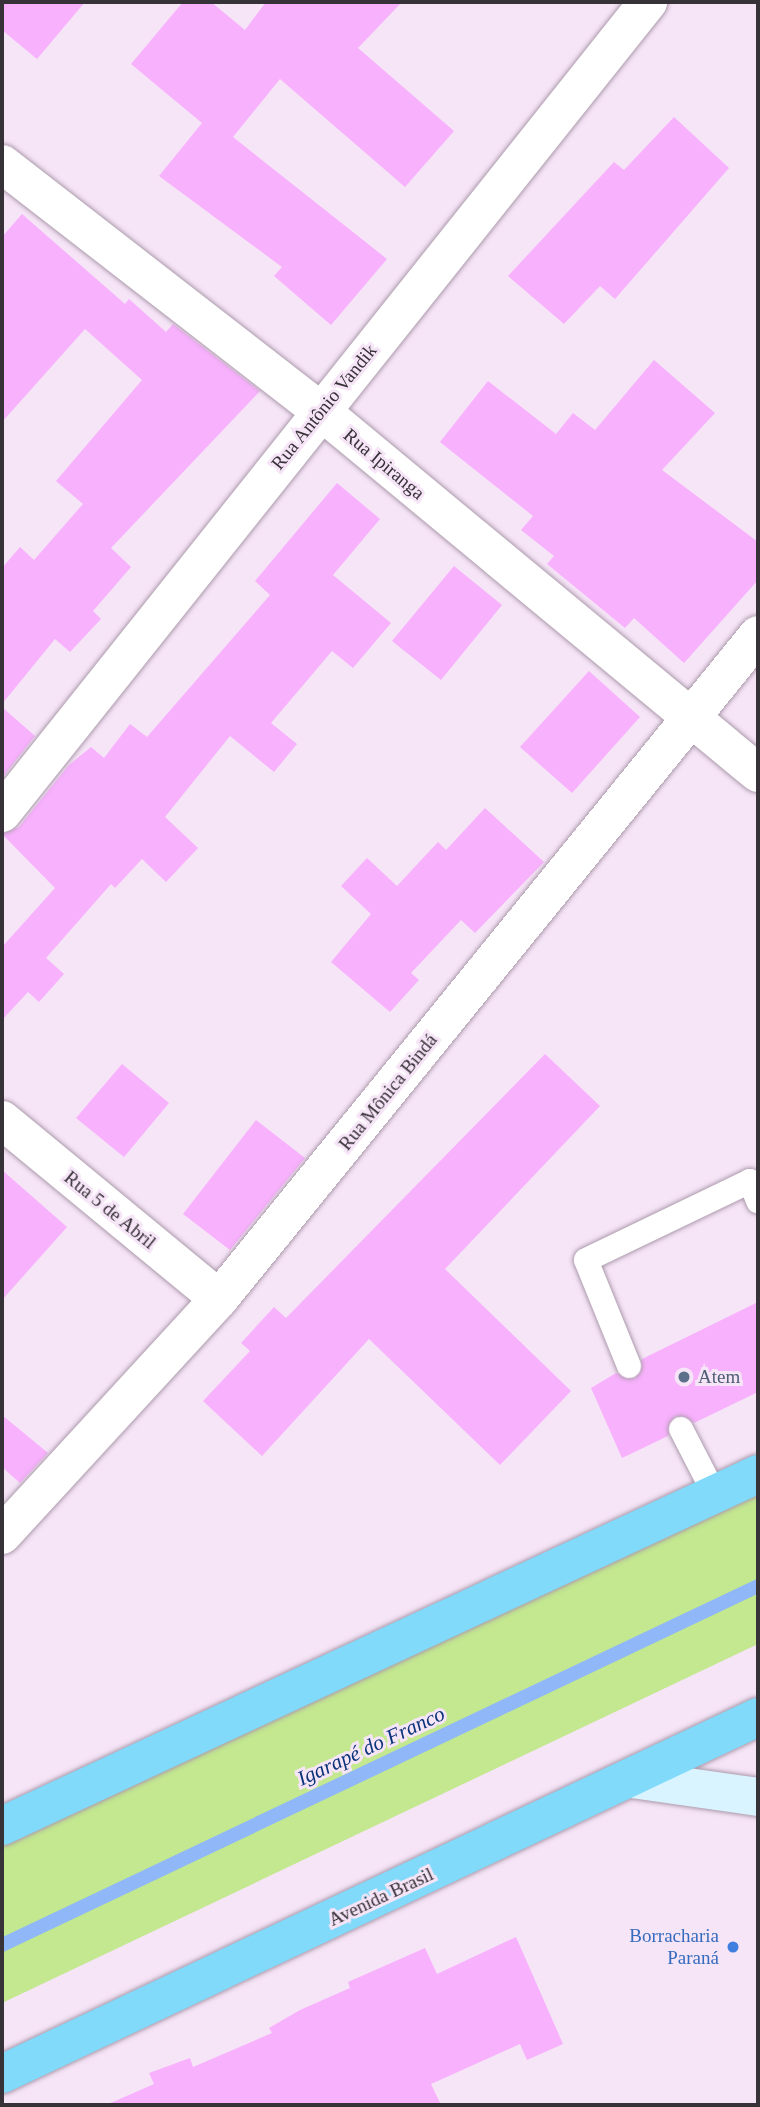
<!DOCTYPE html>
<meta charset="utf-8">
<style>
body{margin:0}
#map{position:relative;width:760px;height:2107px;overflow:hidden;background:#f6e4f7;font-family:Georgia,serif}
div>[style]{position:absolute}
.green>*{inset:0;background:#c3e88f}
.stream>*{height:14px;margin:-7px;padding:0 7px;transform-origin:7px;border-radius:7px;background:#90b7f8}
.building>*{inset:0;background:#f8b1fd}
.roads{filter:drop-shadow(0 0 2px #ac9bac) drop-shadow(0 0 2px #ac9bac)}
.lane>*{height:24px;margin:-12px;padding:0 12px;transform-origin:12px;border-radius:12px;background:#fff}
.street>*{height:38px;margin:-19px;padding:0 19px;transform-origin:19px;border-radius:19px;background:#fff}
.secondary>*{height:38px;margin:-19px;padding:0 19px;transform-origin:19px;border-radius:19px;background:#d9f4fe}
.highway>*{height:38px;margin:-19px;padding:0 19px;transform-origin:19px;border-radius:19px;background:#81dafa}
.dots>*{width:19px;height:19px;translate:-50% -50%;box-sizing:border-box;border:4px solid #f6e4f7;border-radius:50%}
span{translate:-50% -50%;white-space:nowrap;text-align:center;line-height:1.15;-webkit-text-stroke:6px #f6e4f7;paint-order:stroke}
.street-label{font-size:19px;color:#373138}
.service-label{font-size:19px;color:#4e5e75}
.left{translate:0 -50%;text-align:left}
.shop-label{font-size:19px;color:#366cbe}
.right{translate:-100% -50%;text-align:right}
.water-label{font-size:21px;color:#0a3479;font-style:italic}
.frame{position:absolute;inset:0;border:4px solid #373138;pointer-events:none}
</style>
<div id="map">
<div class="green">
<div style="clip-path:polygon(758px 1486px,758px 1644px,2px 2003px,2px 1846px)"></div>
</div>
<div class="stream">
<div style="left:2px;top:1945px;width:837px;rotate:-25.4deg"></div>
</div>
<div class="building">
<div style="clip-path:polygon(2px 2px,85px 2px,37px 59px,2px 30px)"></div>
<div style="clip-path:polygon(183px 2px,211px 2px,245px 30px,266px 2px,402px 2px,358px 48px,454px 131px,405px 187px,280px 79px,233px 137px,387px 259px,331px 325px,274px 276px,282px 267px,159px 176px,202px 123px,131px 64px)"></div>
<div style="clip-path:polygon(674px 117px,729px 168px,615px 299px,600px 286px,564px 324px,508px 276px,614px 162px,624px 170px)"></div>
<div style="clip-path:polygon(22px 214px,125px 304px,129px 299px,166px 332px,173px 324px,260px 391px,111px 548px,131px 567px,93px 611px,101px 619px,70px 652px,55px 639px,2px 704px,2px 568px,20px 547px,34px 560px,83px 504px,56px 481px,142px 380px,85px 329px,2px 422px,2px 237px)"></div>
<div style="clip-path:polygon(654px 360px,715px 413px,662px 470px,758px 542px,758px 580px,684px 663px,634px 618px,625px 628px,547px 564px,554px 556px,521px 530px,533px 516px,440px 442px,488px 381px,556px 434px,573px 413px,595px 430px)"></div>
<div style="clip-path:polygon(337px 483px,380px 519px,333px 575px,391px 623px,353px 668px,332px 651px,271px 723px,297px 744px,274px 772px,230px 736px,165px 817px,198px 848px,166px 882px,142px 859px,115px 888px,111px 884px,46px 958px,64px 974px,39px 1002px,28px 992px,2px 1020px,2px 947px,55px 888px,2px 834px,19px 827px,69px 765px,91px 747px,104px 758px,130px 724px,147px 737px,270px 595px,255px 581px)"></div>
<div style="clip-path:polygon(454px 566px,502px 605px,441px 680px,392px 641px)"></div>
<div style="clip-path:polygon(589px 671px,640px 717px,572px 793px,520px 747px)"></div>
<div style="clip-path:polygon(2px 707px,35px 736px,2px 778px)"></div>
<div style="clip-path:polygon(485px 808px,544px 862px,475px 933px,461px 920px,411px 973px,419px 980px,390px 1012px,331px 962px,371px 914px,341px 886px,367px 858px,397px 886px,438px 842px,446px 850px)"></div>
<div style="clip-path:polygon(545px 1054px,600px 1106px,445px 1269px,571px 1391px,500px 1465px,369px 1339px,262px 1456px,203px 1401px,250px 1351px,241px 1343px,274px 1307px,286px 1318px)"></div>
<div style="clip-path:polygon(122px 1064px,169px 1103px,124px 1157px,76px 1118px)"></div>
<div style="clip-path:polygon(256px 1120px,305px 1158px,230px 1250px,183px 1214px)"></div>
<div style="clip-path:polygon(2px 1170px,67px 1227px,2px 1300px)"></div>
<div style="clip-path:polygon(758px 1302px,758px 1392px,694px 1423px,675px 1416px,668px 1436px,622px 1458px,591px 1388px,616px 1373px,635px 1379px,642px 1359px)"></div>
<div style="clip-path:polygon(2px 1415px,48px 1453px,20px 1483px,2px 1467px)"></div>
<div style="clip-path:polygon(516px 1937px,563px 2044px,527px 2060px,520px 2044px,431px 2084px,441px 2105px,106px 2105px,154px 2084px,149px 2073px,190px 2058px,193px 2067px,272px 2033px,269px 2028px,300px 2010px,350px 1988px,348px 1982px,425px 1948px,437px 1974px)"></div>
</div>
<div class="roads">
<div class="lane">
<div style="left:629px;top:1366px;width:114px;rotate:-112.1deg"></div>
<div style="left:586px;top:1260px;width:182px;rotate:-25.7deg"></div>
<div style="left:750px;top:1181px;width:22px;rotate:68deg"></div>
<div style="left:681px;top:1429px;width:74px;rotate:62.7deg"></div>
</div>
<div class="street">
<div style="left:2px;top:164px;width:403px;rotate:37.8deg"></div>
<div style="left:321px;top:411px;width:567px;rotate:39.64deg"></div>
<div style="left:2px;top:813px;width:1037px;rotate:-51.46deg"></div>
<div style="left:2px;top:1120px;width:281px;rotate:39.5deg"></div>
<div style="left:2px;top:1535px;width:321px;rotate:-47.4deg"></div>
<div style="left:219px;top:1299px;width:855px;rotate:-50.93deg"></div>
</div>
<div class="secondary">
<div style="left:632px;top:1779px;width:127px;rotate:8.1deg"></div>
</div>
<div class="highway">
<div style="left:2px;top:1826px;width:834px;rotate:-24.97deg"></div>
<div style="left:2px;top:2074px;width:836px;rotate:-25.28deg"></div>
</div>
</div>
<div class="dots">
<div style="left:684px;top:1377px;background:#5c6f8a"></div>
<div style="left:733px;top:1947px;background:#3f7fe0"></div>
</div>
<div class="street-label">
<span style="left:324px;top:407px;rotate:-51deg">Rua Antônio Vandik</span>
<span style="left:384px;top:464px;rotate:40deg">Rua Ipiranga</span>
<span style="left:388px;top:1092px;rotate:-51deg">Rua Mônica Bindá</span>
<span style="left:110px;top:1210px;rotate:39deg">Rua 5 de Abril</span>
<span style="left:381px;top:1897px;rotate:-25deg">Avenida Brasil</span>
</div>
<div class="service-label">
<span class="left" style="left:698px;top:1377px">Atem</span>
</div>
<div class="shop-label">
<span class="right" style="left:719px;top:1947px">Borracharia<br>Paraná</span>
</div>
<div class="water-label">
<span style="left:371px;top:1746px;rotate:-25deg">Igarapé do Franco</span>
</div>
<div class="frame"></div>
</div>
